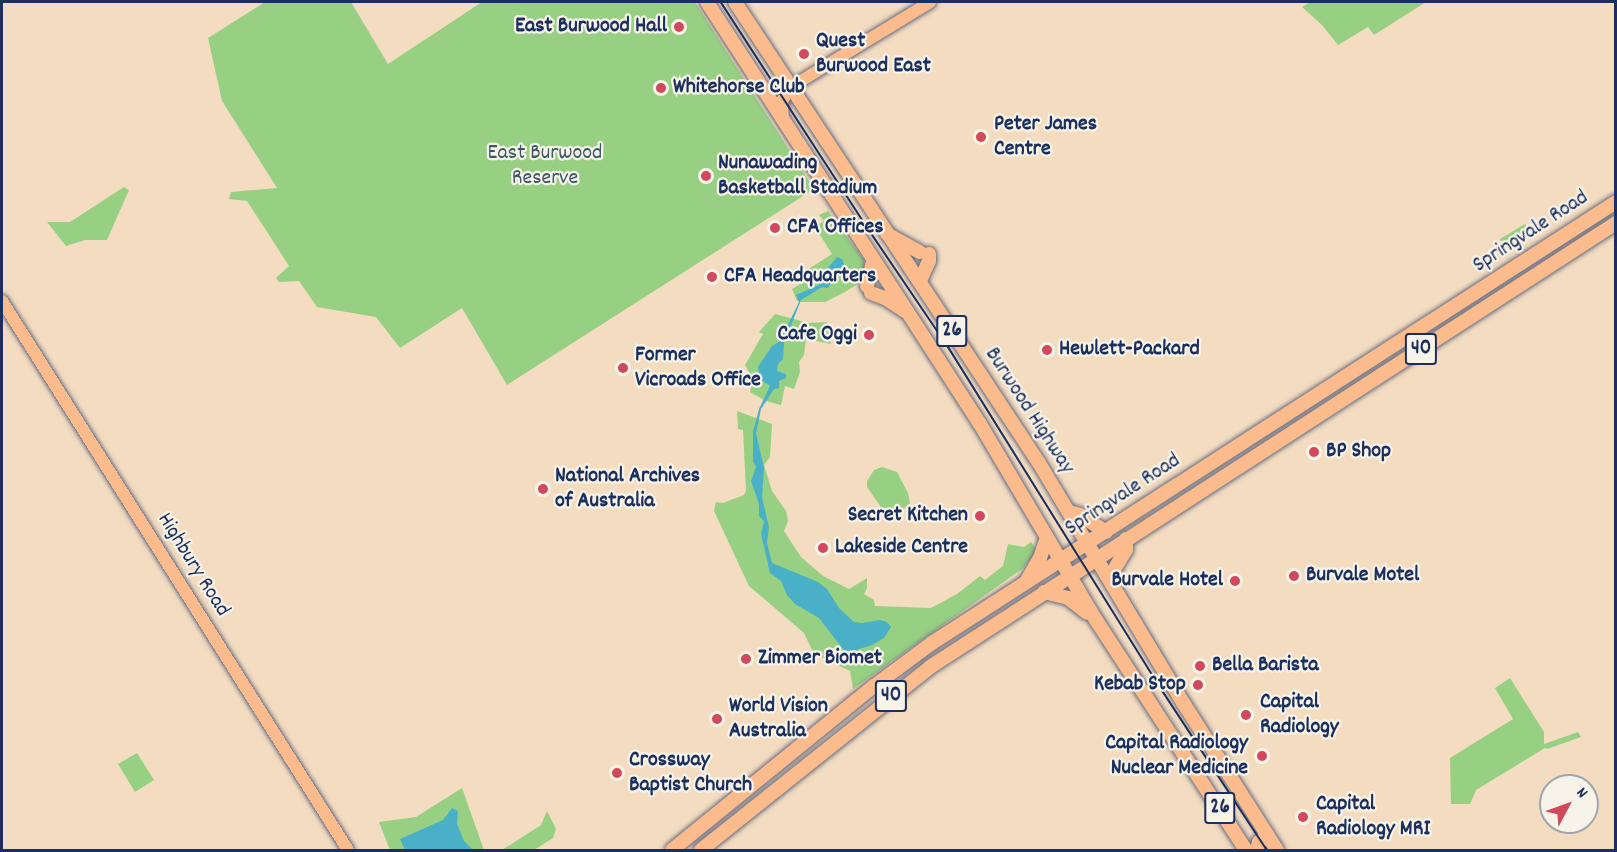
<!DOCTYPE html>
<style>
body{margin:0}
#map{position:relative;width:1617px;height:852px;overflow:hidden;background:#f3dcc0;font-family:Dekko,sans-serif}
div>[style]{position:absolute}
.green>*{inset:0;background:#97d083}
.water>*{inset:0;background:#49b0c8}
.roads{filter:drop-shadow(0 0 2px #676c80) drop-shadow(0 0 2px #676c80)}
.major>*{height:12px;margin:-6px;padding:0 6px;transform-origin:6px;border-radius:6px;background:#fbbb8c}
.highway>*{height:14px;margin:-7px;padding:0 7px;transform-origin:7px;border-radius:7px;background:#fbbb8c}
.tram>*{height:1.5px;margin:-0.75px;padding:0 0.75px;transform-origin:0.75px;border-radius:0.75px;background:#1b2f5e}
.dots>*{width:16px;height:16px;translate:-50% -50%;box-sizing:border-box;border:3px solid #f7f3e8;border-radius:50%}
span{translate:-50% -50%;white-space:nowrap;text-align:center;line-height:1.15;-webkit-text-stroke:4.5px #f7f3e8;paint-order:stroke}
.shield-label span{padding:2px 4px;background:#f7f3e8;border:2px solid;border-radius:4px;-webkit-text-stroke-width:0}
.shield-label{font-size:21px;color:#1b2f5e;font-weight:700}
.poi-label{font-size:22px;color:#1b2f5e;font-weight:700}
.right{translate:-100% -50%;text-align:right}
.left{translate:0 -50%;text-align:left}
.park-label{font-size:22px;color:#3a5767}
.street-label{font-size:22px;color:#1b2f5e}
.frame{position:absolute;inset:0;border:3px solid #1b2f5e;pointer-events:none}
.north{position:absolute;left:1539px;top:774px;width:60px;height:60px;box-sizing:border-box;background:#f7f3e8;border:2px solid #9fa5b1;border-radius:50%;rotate:49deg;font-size:16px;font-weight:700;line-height:24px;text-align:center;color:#1b2f5e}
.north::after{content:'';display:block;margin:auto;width:21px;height:27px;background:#d1495b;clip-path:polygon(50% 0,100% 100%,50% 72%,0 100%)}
</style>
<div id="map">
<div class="green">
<div style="clip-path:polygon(265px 2px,351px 2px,388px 64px,482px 2px,695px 2px,814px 189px,507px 385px,462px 308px,400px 348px,376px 317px,317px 307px,299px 281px,279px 282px,276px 278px,289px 266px,247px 201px,229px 199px,231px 192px,277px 188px,222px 101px,208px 38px)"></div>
<div style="clip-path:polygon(1310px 2px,1426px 2px,1374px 35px,1368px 27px,1338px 45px,1322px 25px,1302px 7px)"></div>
<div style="clip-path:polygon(124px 187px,129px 190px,107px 240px,85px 240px,66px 246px,47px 222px,70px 222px)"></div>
<div style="clip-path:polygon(828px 211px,864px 260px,865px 268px,858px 284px,843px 293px,825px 302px,802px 302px,797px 301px,792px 289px,807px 280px,803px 274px,807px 270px,832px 254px,815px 227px,824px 221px,819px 215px)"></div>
<div style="clip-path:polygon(1525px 224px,1528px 229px,1527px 235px,1506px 248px,1500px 239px)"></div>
<div style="clip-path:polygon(775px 314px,809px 323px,827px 322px,831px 344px,806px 339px,804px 355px,799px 362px,800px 372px,794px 389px,785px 386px,781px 405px,766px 401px,750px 392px,753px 379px,745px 365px,763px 334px,759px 332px)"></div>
<div style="clip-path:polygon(737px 411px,772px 424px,770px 457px,764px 465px,772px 491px,786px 511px,788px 521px,784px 531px,801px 557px,823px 576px,849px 589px,867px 578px,867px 588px,864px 594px,874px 600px,875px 606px,931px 608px,957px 594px,980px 576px,985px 580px,1003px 566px,1008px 544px,1024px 547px,1031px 542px,1037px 551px,1022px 569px,853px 689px,850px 671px,814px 654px,804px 633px,749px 586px,714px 511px,716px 502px,723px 503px,744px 495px,746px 491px,743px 430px,738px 429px)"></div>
<div style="clip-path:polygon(882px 467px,897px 472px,908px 493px,910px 504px,900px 511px,888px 513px,883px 510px,867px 487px,867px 481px,874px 470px)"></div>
<div style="clip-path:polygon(1510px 678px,1544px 732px,1544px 744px,1578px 732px,1581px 737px,1547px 749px,1545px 748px,1476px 790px,1470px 804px,1451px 804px,1450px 758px,1513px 719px,1495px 688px)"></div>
<div style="clip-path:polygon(137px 753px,154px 780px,135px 792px,118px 764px)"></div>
<div style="clip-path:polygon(462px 788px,484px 850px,390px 850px,379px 822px,416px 817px)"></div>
<div style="clip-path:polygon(547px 811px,556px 829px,553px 838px,534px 850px,502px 850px,541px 825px)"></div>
</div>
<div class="water">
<div style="clip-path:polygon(837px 257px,842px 259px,845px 266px,835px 276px,828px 288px,822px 287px,801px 300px,784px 343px,783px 359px,778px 364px,777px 371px,786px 374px,786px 378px,779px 381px,779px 388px,774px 389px,761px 409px,756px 433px,764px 468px,762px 497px,769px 527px,767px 543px,772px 563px,818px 582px,827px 589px,839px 608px,854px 622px,862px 623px,880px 620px,887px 622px,891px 627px,884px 638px,872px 645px,846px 653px,819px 618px,795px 604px,787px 595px,781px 581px,770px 573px,761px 534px,764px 521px,759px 516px,759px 504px,751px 481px,756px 467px,753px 462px,753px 432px,759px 409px,770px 386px,760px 379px,758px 367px,772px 346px,780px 341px,799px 302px,796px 295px,819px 285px,816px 277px,827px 269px)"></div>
<div style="clip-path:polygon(452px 808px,458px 811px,457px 824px,464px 841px,473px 850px,405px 850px,400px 839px,443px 820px)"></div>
</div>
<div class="roads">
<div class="major">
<div style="left:783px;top:121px;width:20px;rotate:-93deg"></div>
<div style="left:782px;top:101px;width:17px;rotate:-57deg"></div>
<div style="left:791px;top:87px;width:163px;rotate:-31.4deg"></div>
<div style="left:2px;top:301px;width:649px;rotate:57.78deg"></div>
</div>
<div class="highway">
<div style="left:707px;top:2px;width:503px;rotate:57.1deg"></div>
<div style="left:980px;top:424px;width:228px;rotate:59.4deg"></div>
<div style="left:1096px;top:620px;width:275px;rotate:56.9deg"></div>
<div style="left:735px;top:2px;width:552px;rotate:56.6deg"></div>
<div style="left:1039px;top:463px;width:281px;rotate:59deg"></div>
<div style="left:1184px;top:704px;width:173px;rotate:57.5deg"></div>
<div style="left:887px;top:234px;width:37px;rotate:29deg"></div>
<div style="left:920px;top:281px;width:22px;rotate:-66deg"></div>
<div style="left:929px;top:261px;width:7px;rotate:-90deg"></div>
<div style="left:867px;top:286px;width:25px;rotate:-76deg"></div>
<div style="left:871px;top:293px;width:15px;rotate:20deg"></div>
<div style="left:885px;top:298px;width:24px;rotate:33deg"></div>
<div style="left:1069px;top:512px;width:11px;rotate:15deg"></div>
<div style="left:1080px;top:515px;width:31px;rotate:33deg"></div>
<div style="left:1109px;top:578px;width:33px;rotate:-59deg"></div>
<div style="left:1126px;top:550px;width:11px;rotate:-90deg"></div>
<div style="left:1026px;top:582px;width:28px;rotate:-60deg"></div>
<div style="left:1040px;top:558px;width:21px;rotate:-71deg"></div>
<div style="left:1044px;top:592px;width:25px;rotate:14deg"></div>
<div style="left:1068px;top:598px;width:24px;rotate:38deg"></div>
<div style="left:672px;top:850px;width:260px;rotate:-39.1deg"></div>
<div style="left:874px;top:686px;width:72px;rotate:-36.6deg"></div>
<div style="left:932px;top:643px;width:814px;rotate:-32.81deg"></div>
<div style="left:701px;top:850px;width:293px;rotate:-38.6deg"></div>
<div style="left:930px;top:667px;width:817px;rotate:-32.91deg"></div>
<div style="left:1257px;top:850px;width:8px;rotate:-76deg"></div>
<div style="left:1259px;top:842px;width:11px;rotate:-41deg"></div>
</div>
</div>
<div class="tram">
<div style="left:721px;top:2px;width:261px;rotate:57deg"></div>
<div style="left:863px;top:221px;width:153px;rotate:55.9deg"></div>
<div style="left:949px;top:348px;width:399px;rotate:58.1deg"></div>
<div style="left:1160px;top:687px;width:195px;rotate:56.7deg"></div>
</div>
<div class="dots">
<div style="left:679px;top:27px;background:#d1495b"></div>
<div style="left:804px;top:54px;background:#d1495b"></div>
<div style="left:661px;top:88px;background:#d1495b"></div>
<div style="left:981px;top:137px;background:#d1495b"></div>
<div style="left:706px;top:176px;background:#d1495b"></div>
<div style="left:775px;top:228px;background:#d1495b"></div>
<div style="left:712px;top:277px;background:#d1495b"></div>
<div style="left:869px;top:335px;background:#d1495b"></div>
<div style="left:1047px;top:350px;background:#d1495b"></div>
<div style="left:623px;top:368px;background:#d1495b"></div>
<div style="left:1314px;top:452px;background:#d1495b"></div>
<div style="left:543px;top:489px;background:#d1495b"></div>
<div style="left:980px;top:516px;background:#d1495b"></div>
<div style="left:823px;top:548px;background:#d1495b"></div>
<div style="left:1294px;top:576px;background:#d1495b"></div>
<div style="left:1235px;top:581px;background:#d1495b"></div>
<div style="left:746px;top:659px;background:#d1495b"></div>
<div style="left:1200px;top:666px;background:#d1495b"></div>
<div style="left:1198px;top:685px;background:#d1495b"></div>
<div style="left:1246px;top:715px;background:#d1495b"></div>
<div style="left:717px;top:719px;background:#d1495b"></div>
<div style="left:1262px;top:756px;background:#d1495b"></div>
<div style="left:617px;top:773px;background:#d1495b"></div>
<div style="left:1303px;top:817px;background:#d1495b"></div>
</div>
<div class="shield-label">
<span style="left:952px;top:331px">26</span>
<span style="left:1421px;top:349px">40</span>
<span style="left:891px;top:696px">40</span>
<span style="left:1220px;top:808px">26</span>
</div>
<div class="poi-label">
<span class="right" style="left:667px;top:27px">East Burwood Hall</span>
<span class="left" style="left:816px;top:54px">Quest<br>Burwood East</span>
<span class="left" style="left:673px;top:88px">Whitehorse Club</span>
<span class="left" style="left:994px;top:137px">Peter James<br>Centre</span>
<span class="left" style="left:718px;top:176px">Nunawading<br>Basketball Stadium</span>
<span class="left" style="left:787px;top:228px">CFA Offices</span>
<span class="left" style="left:724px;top:277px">CFA Headquarters</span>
<span class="right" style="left:857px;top:335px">Cafe Oggi</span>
<span class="left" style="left:1059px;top:350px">Hewlett-Packard</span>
<span class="left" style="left:635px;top:368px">Former<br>Vicroads Office</span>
<span class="left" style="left:1326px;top:452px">BP Shop</span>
<span class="left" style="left:555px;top:489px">National Archives<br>of Australia</span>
<span class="right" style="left:968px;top:516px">Secret Kitchen</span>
<span class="left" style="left:835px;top:548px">Lakeside Centre</span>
<span class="left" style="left:1306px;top:576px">Burvale Motel</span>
<span class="right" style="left:1223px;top:581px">Burvale Hotel</span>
<span class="left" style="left:758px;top:659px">Zimmer Biomet</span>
<span class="left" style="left:1212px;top:666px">Bella Barista</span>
<span class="right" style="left:1186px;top:685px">Kebab Stop</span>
<span class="left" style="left:1260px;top:715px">Capital<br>Radiology</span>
<span class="left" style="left:729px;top:719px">World Vision<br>Australia</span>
<span class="right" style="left:1248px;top:756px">Capital Radiology<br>Nuclear Medicine</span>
<span class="left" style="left:629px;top:773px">Crossway<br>Baptist Church</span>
<span class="left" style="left:1316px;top:817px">Capital<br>Radiology MRI</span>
</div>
<div class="park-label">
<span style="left:545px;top:166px">East Burwood<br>Reserve</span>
</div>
<div class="street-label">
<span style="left:1531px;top:232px;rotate:-33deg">Springvale Road</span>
<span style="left:1029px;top:411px;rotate:57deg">Burwood Highway</span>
<span style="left:1123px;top:495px;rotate:-33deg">Springvale Road</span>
<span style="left:193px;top:565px;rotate:58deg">Highbury Road</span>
</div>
<div class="frame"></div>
<div class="north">N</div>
</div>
